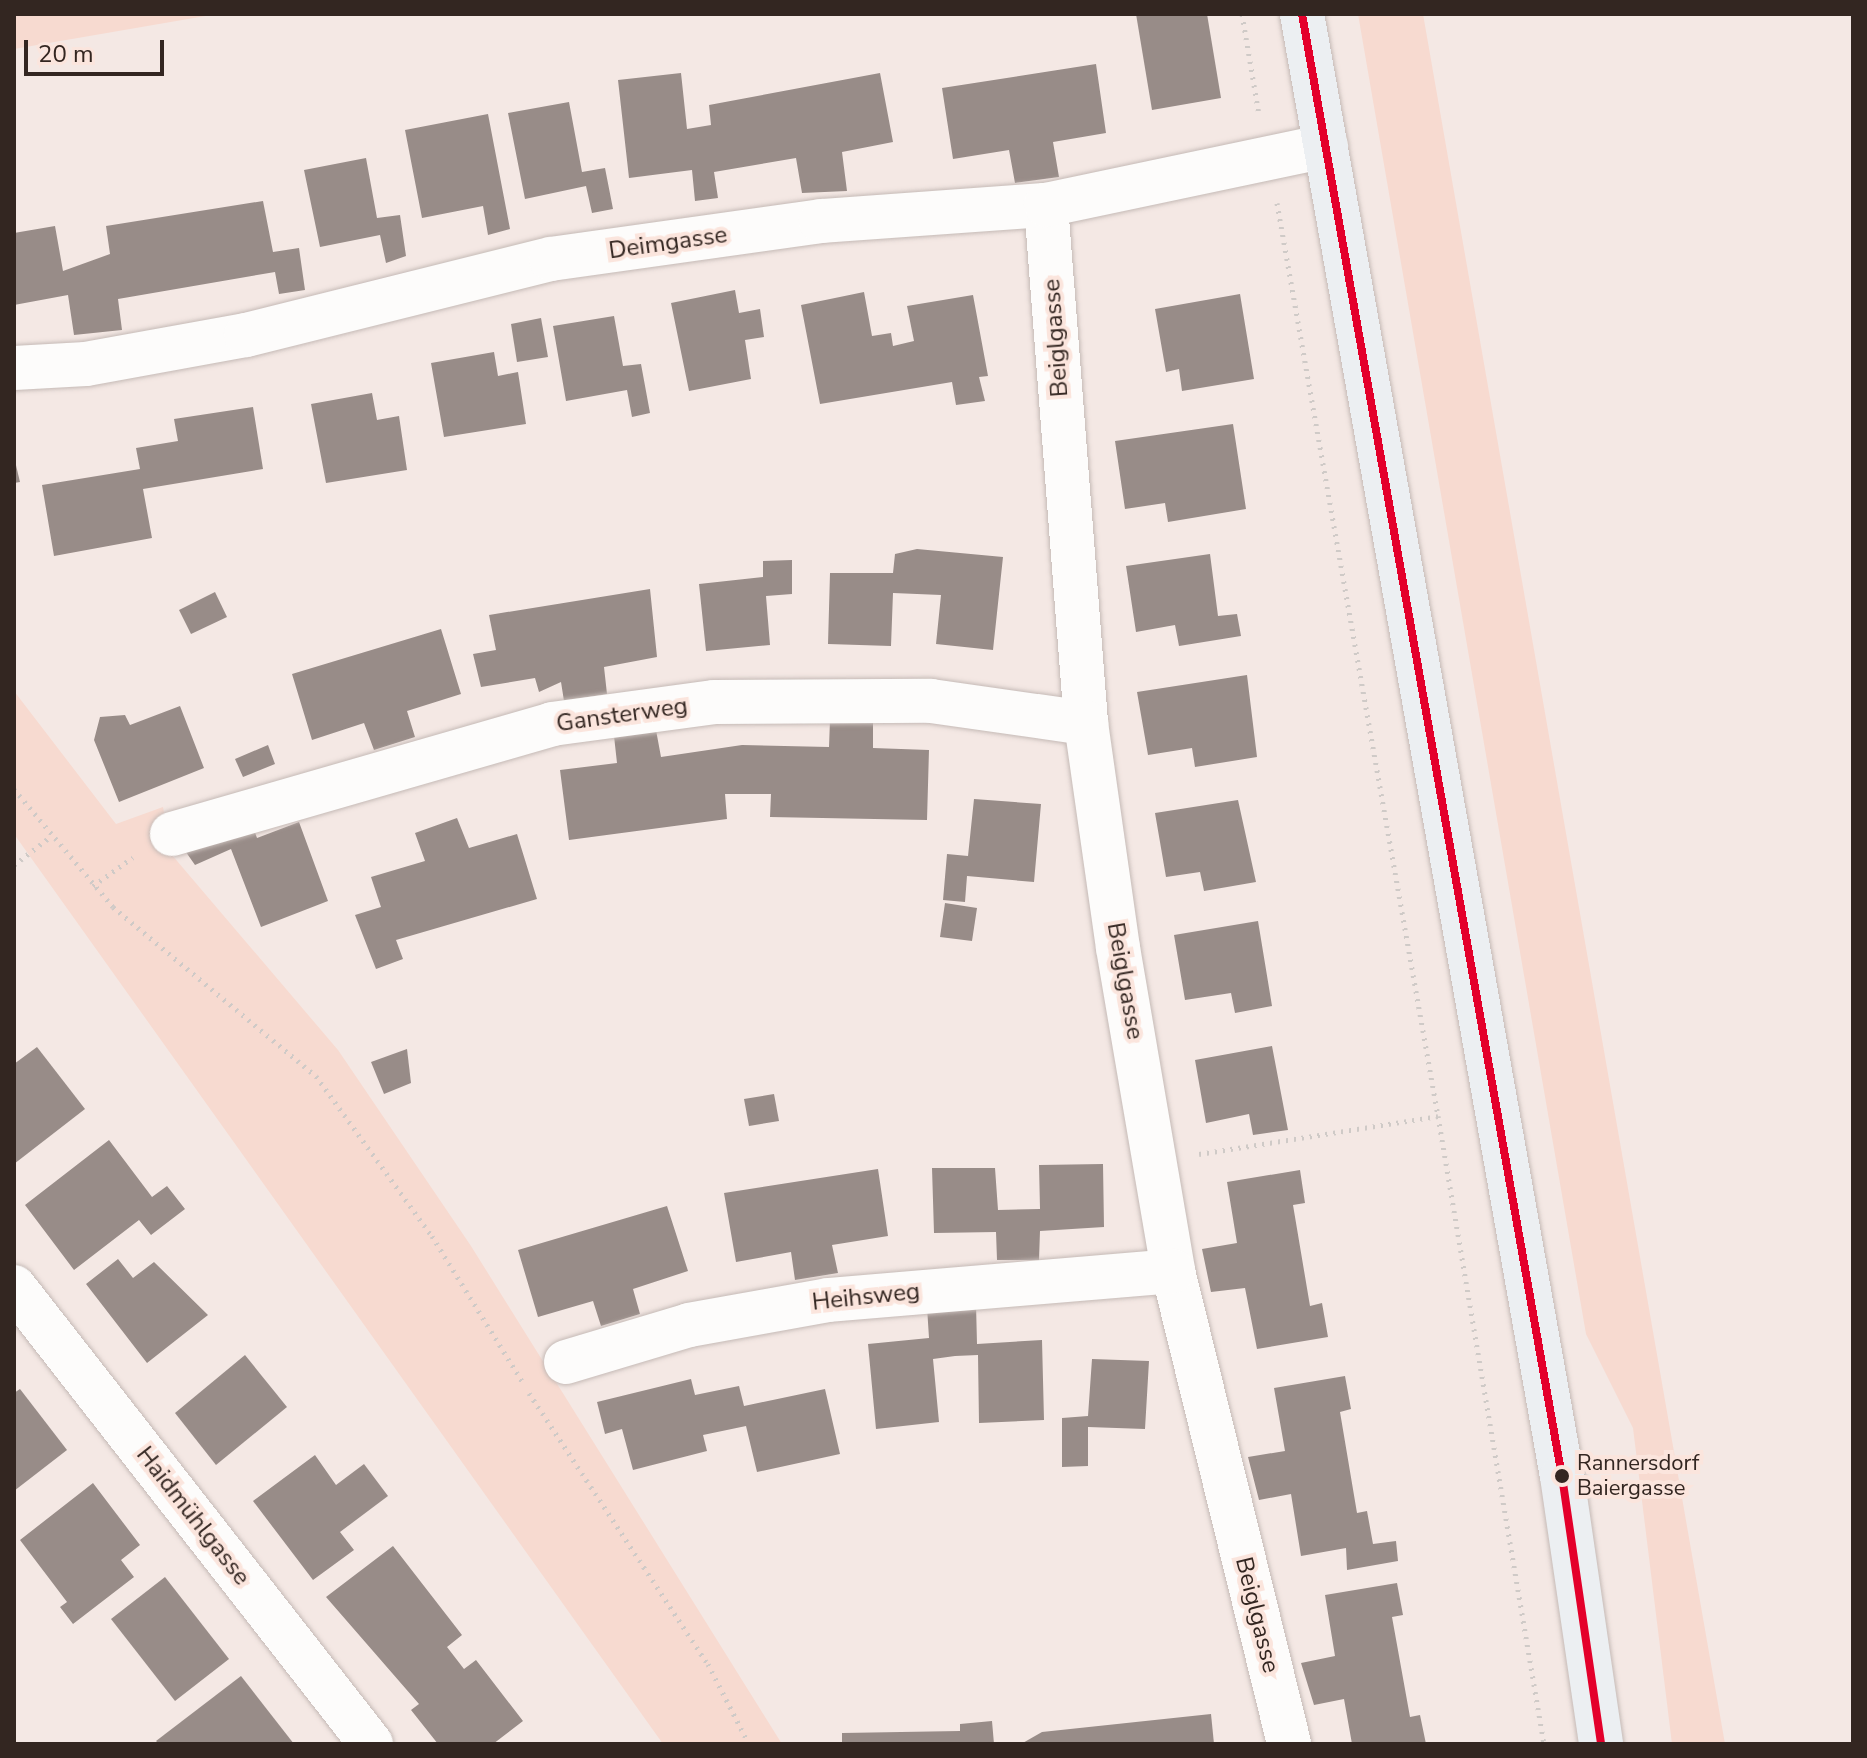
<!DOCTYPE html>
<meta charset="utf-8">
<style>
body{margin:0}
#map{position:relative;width:1867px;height:1758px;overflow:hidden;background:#f4e8e4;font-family:"Nunito Sans",sans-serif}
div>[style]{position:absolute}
.green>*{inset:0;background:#f7dad0}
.building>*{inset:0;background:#988c88}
.path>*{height:5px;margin-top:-2.5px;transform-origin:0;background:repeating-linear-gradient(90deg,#cfcac7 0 2px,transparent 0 8px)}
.roads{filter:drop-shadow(0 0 2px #c5bab6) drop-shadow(0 0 2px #c5bab6)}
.minor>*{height:44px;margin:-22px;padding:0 22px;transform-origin:22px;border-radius:22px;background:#fdfcfb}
.primary>*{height:44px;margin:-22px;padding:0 22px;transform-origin:22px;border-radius:22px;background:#eceff2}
.bus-1>*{height:8px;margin:-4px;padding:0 4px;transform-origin:4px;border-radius:4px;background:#e4002b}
.dots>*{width:22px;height:22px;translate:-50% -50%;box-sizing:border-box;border:4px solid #fbe5dd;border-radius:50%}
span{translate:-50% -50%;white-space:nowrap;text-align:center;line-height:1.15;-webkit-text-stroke:8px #fbe5dd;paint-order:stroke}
.bus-label{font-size:22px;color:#332621}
.left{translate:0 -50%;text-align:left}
.street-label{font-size:24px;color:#332621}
.frame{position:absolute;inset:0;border:16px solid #332621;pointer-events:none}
.scale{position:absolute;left:24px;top:40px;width:140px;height:36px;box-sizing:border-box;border:4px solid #332621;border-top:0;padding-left:10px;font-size:24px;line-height:28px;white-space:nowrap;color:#332621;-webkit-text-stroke:6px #fbe5dd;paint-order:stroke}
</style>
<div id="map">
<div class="green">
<div style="clip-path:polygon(14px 14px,217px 14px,14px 49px)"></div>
<div style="clip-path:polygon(1358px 14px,1423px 14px,1725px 1744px,1672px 1744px,1633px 1428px,1586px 1334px)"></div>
<div style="clip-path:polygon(14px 691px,116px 824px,163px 807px,172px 855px,338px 1050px,471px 1246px,782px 1744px,663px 1744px,14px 834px)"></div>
</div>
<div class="building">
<div style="clip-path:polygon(1136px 14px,1207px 14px,1221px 98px,1152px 110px)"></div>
<div style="clip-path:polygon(1096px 64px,1106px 133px,1053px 142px,1059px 177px,1015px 183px,1009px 150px,953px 159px,942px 88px)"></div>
<div style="clip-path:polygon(681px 73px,687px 129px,711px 125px,709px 105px,880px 73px,893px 142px,842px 152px,847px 191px,802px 193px,796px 158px,714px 172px,718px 198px,695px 201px,692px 170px,629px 178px,618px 80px)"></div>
<div style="clip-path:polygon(569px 102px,582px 172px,605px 168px,613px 209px,592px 213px,586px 186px,525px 199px,508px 113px)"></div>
<div style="clip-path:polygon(488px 114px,510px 229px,488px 235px,483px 206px,422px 218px,405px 130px)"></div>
<div style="clip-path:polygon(366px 158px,377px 218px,400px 215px,406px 256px,386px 263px,380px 235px,320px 247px,304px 170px)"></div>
<div style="clip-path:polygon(263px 201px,273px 252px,299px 248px,305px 290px,279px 294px,275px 272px,118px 299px,122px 330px,74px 335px,68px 295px,14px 305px,14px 233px,55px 226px,63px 271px,110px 254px,106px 226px)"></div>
<div style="clip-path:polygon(735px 290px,739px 313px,760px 309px,764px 337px,745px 340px,751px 379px,689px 391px,671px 303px)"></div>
<div style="clip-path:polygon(864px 292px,872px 336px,891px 333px,893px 346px,914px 341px,907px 306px,973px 295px,988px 376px,979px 377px,985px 401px,956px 405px,952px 382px,820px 404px,801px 305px)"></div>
<div style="clip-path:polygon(1240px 294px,1254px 379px,1182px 391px,1179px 369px,1166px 372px,1155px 309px)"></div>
<div style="clip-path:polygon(614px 316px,623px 366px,641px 364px,650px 413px,632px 417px,627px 390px,566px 401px,553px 326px)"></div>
<div style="clip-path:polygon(541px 318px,548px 357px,517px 362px,511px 324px)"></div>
<div style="clip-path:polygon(494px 352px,498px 376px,518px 372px,526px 424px,444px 437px,431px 363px)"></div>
<div style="clip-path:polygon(372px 393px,377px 420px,399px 416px,407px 470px,326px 483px,311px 404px)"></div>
<div style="clip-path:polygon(253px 407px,263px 469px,143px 489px,152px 538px,54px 556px,42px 485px,140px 469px,136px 448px,178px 441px,174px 419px)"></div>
<div style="clip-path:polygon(1233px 424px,1246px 509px,1168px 522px,1165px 503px,1125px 509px,1115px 441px)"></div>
<div style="clip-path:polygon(14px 457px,20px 482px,14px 483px)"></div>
<div style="clip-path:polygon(917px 549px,1003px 557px,993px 650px,936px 644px,941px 595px,893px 593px,891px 646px,828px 644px,830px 573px,893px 573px,895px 554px)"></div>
<div style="clip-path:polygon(1210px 554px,1218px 616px,1237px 614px,1241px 636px,1179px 646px,1175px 625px,1136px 632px,1126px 566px)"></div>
<div style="clip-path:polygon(792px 560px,792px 594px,766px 596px,770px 645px,706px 651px,699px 584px,763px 577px,763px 561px)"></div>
<div style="clip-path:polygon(650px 589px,657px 657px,604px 667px,607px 694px,564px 701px,561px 682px,539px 692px,535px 678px,481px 687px,473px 654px,496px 650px,489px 615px)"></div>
<div style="clip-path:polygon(215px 592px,227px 617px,191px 634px,179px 610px)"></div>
<div style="clip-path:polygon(441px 629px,461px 694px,407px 711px,415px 737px,374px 750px,364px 723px,312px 740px,292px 674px)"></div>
<div style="clip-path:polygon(1247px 675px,1257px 757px,1195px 767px,1192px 748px,1148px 755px,1137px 692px)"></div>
<div style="clip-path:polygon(180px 706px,204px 768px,119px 802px,94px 740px,100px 717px,125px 715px,130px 725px)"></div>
<div style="clip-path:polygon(830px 720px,873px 722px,873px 748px,929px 750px,927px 820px,770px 817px,771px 794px,725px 794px,727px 819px,569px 840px,560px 770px,617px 763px,614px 736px,656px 730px,661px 757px,742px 745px,829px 747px)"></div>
<div style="clip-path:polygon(268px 745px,275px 764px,243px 777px,235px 759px)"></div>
<div style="clip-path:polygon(974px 799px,1041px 804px,1034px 882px,967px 876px,965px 902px,943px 900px,947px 854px,968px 856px)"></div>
<div style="clip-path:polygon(1238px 800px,1256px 882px,1204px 891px,1200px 872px,1166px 877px,1155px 813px)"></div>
<div style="clip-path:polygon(457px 818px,469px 848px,517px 834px,537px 899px,396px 940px,403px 959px,376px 969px,355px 915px,381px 907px,371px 877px,425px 861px,415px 833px)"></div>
<div style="clip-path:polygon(250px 819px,257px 838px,299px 822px,328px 901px,261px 927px,231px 849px,195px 865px,181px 845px)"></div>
<div style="clip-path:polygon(945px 903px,977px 908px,972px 941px,940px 937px)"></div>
<div style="clip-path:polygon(1258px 921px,1272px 1006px,1235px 1013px,1231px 993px,1185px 1000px,1174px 935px)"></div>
<div style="clip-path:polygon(1272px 1046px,1288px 1130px,1253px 1135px,1249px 1114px,1206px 1123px,1195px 1060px)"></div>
<div style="clip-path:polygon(37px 1047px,85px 1109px,14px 1164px,14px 1064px)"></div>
<div style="clip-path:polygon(407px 1049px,411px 1083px,384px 1094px,371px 1062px)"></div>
<div style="clip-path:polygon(774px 1094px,779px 1121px,749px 1126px,744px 1099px)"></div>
<div style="clip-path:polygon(109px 1140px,152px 1197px,167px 1186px,185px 1209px,151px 1235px,139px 1220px,74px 1270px,25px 1205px)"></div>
<div style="clip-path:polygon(1103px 1164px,1104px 1227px,1040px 1231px,1039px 1260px,997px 1260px,996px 1232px,934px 1233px,932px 1168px,995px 1168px,998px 1210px,1040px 1209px,1039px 1165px)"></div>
<div style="clip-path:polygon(878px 1169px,888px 1236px,832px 1245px,838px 1273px,795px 1280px,791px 1252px,736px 1262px,724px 1193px)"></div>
<div style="clip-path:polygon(1300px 1170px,1305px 1203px,1293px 1205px,1310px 1306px,1322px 1303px,1328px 1337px,1257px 1349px,1245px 1288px,1211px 1292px,1202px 1249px,1237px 1243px,1227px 1182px)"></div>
<div style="clip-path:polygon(667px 1206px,688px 1271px,633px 1289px,640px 1314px,601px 1326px,593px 1301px,538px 1317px,518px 1250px)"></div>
<div style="clip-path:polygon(118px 1259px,133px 1278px,154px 1262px,208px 1315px,147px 1363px,86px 1284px)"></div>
<div style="clip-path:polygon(976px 1304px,977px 1344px,1042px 1340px,1044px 1420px,979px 1423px,978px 1355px,955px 1356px,933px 1359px,939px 1422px,876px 1429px,868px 1344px,929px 1338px,927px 1307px)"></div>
<div style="clip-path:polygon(245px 1355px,287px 1407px,216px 1465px,175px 1413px)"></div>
<div style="clip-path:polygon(1092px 1359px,1149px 1361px,1145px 1429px,1088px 1427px,1088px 1466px,1062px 1467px,1062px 1418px,1088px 1416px)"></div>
<div style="clip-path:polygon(1345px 1376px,1351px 1409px,1340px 1412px,1357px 1513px,1367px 1511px,1373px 1544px,1396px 1541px,1398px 1561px,1347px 1570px,1346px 1548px,1301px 1556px,1291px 1494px,1259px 1500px,1248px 1457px,1285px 1451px,1274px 1388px)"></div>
<div style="clip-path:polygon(691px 1379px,695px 1395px,739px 1386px,744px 1406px,825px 1389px,840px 1454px,757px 1472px,746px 1426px,703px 1435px,707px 1451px,633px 1470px,622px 1429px,605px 1434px,597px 1402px)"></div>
<div style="clip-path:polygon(20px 1389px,67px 1450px,14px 1491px,14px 1393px)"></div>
<div style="clip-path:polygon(315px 1455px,336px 1485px,364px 1464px,388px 1496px,340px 1532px,354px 1550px,313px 1580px,253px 1501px)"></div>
<div style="clip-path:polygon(93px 1483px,140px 1545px,121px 1560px,134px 1577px,73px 1624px,60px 1607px,67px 1602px,20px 1540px)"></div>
<div style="clip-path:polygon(393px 1546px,462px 1635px,447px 1647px,464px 1669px,476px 1660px,523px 1721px,493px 1744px,438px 1744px,411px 1710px,419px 1704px,326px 1597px)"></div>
<div style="clip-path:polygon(165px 1577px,229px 1659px,175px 1701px,111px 1619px)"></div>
<div style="clip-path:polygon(1397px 1583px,1403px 1615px,1392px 1617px,1410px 1717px,1420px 1715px,1426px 1744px,1352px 1744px,1344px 1699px,1314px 1705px,1301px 1663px,1335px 1656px,1325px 1595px)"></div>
<div style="clip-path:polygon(241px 1676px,294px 1744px,159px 1744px,156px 1741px)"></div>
<div style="clip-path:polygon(1211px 1714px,1214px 1744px,1021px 1744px,1042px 1732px)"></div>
<div style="clip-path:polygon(992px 1721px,994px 1744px,842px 1744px,842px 1733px,960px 1731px,960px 1724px)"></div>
</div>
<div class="path">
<div style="left:1242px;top:14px;width:102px;rotate:80.4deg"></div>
<div style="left:1277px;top:203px;width:927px;rotate:80deg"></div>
<div style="left:14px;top:789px;width:154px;rotate:50deg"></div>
<div style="left:113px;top:907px;width:264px;rotate:39.8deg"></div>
<div style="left:316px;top:1076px;width:198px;rotate:54.1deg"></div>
<div style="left:432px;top:1236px;width:171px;rotate:58.2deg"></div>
<div style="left:14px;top:865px;width:46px;rotate:-37.9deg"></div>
<div style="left:93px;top:886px;width:49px;rotate:-35.9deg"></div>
<div style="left:1199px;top:1154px;width:242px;rotate:-9deg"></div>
<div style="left:1438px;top:1116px;width:637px;rotate:80.42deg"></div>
<div style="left:529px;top:1393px;width:325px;rotate:56.6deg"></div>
<div style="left:708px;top:1664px;width:90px;rotate:62.9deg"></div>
</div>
<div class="roads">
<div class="minor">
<div style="left:1046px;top:205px;width:520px;rotate:85.58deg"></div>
<div style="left:1086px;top:723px;width:227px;rotate:81.9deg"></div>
<div style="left:1118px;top:948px;width:328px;rotate:80.3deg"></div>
<div style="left:1173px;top:1271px;width:487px;rotate:76.2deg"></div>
<div style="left:14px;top:368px;width:72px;rotate:-3.2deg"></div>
<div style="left:86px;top:364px;width:163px;rotate:-10.3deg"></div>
<div style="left:246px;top:335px;width:314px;rotate:-14deg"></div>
<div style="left:551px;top:259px;width:273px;rotate:-8deg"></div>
<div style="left:821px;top:221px;width:226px;rotate:-4.1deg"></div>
<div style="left:1046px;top:205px;width:286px;rotate:-11.9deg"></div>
<div style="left:172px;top:834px;width:396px;rotate:-16.1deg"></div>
<div style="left:552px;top:724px;width:163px;rotate:-7.7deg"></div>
<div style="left:714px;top:702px;width:217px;rotate:-0.3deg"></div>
<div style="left:931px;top:701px;width:157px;rotate:8.1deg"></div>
<div style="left:14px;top:1287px;width:580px;rotate:52deg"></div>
<div style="left:566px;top:1362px;width:128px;rotate:-16.7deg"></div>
<div style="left:689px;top:1325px;width:141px;rotate:-10.2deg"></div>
<div style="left:828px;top:1300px;width:346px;rotate:-4.8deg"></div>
</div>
<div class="primary">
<div style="left:1302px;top:14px;width:1485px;rotate:79.92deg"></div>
<div style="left:1562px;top:1476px;width:271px;rotate:81.7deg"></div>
</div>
</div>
<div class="bus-1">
<div style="left:1302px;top:14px;width:1485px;rotate:79.92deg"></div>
<div style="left:1562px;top:1476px;width:271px;rotate:81.7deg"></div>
</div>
<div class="dots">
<div style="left:1562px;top:1476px;background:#332621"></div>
</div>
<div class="bus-label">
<span class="left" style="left:1577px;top:1476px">Rannersdorf<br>Baiergasse</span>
</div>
<div class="street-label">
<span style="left:668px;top:243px;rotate:-8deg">Deimgasse</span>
<span style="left:1056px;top:338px;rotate:-94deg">Beiglgasse</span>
<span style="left:622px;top:715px;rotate:-8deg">Gansterweg</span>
<span style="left:1125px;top:981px;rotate:80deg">Beiglgasse</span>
<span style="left:866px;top:1297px;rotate:-6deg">Heihsweg</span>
<span style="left:193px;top:1516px;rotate:52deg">Haidmühlgasse</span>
<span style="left:1257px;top:1615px;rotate:76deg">Beiglgasse</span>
</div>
<div class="frame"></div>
<div class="scale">20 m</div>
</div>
